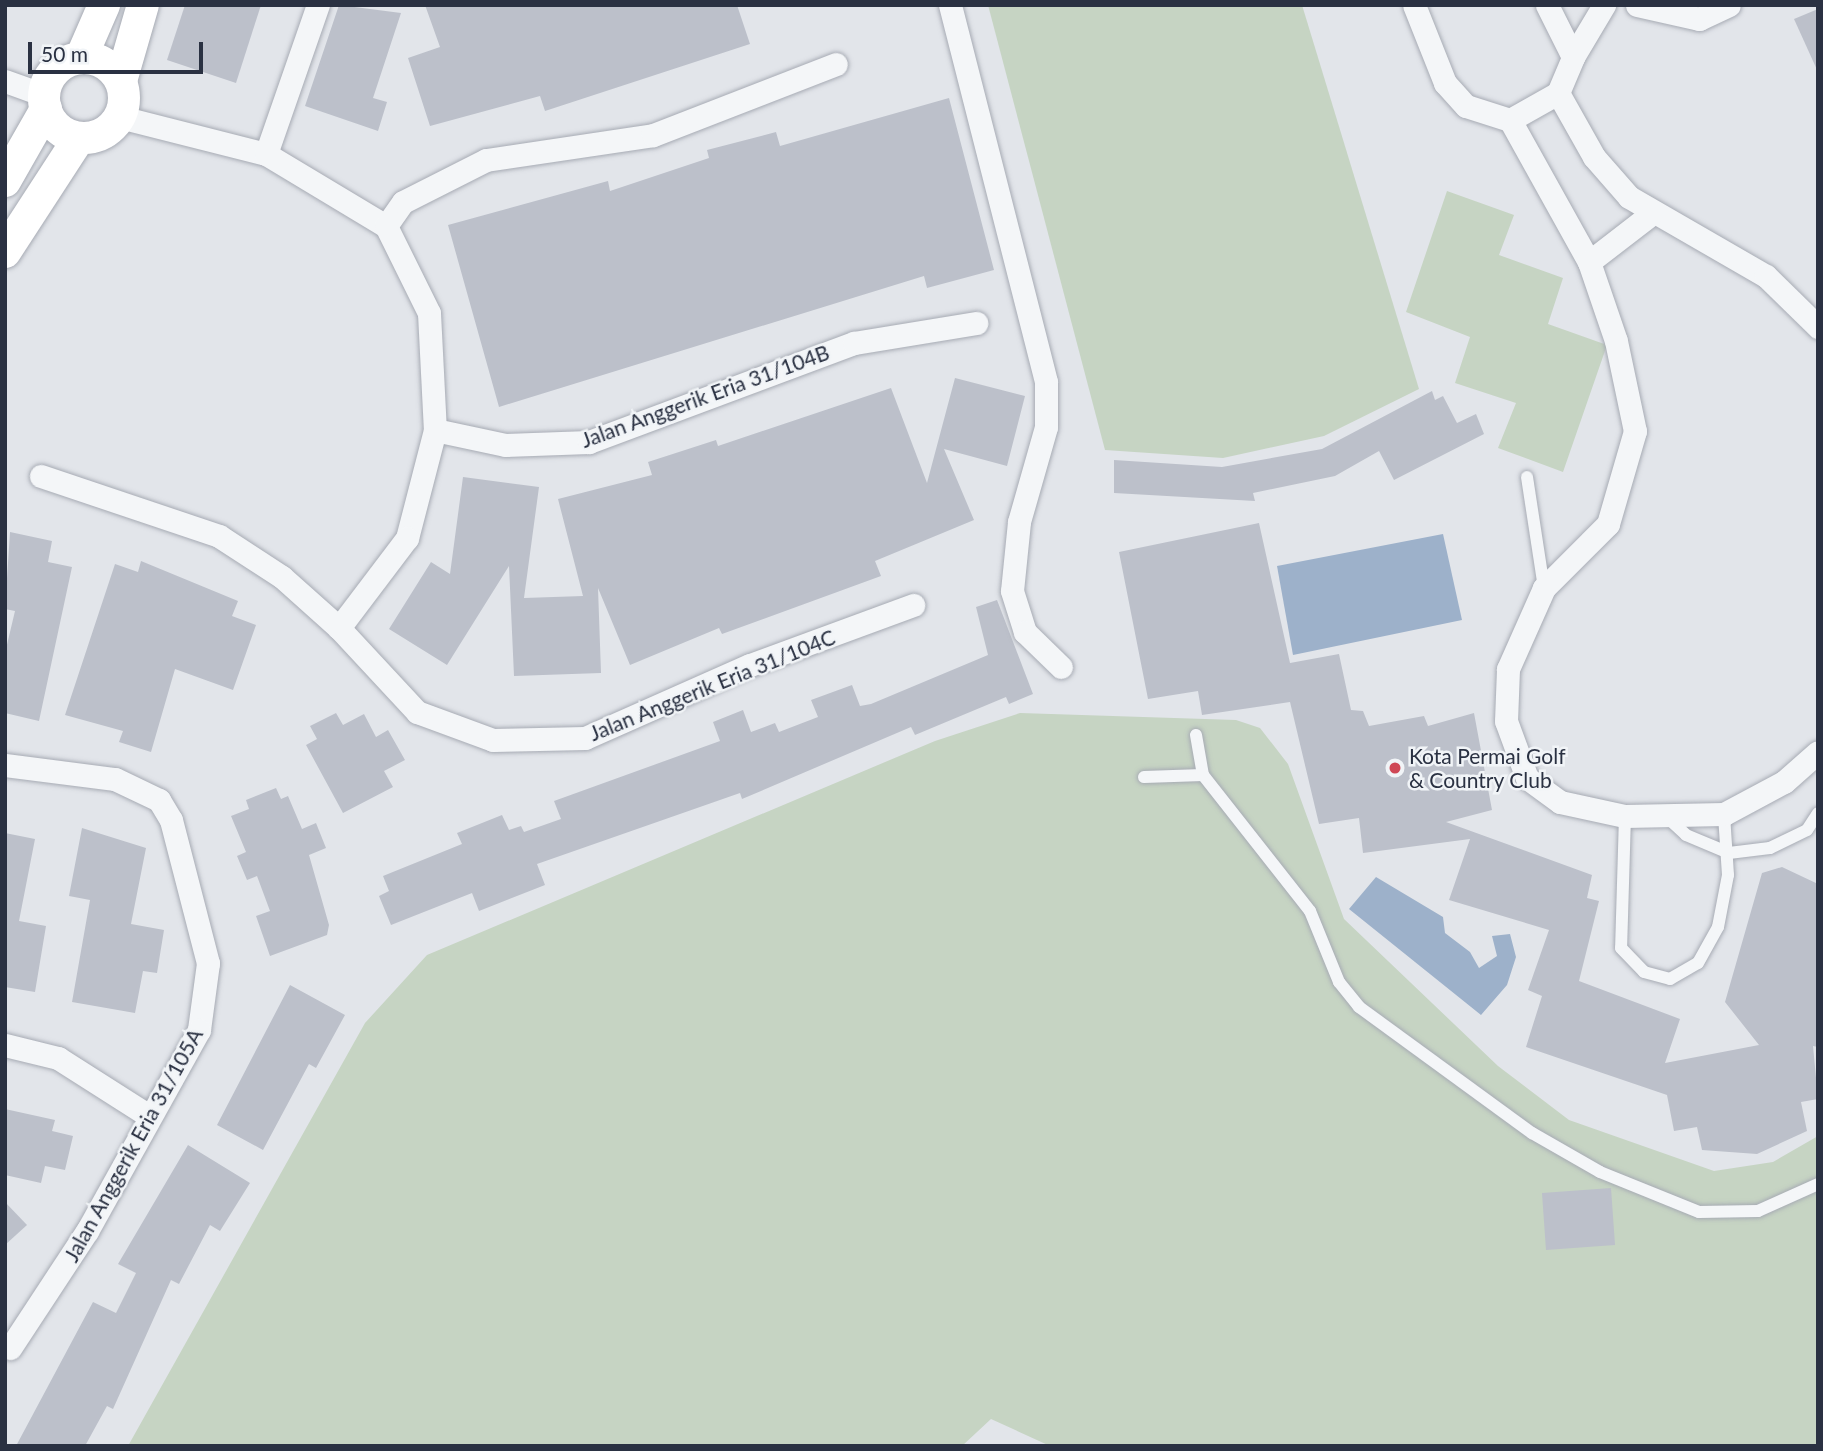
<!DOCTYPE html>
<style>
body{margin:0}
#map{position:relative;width:1823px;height:1451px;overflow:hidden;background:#e2e5ea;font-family:Lato,sans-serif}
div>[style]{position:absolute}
.green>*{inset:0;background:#c6d4c3}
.water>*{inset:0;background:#9db1ca}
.building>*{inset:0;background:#bcc0ca}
.roads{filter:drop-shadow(0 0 2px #a7abb4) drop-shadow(0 0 2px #a7abb4)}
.lane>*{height:12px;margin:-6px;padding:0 6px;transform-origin:6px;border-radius:6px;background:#f4f6f8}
.street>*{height:23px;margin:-11.5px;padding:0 11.5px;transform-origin:11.5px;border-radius:11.5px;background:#f4f6f8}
.secondary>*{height:32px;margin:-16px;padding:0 16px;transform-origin:16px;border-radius:16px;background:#fff}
.secondary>.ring{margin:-16px;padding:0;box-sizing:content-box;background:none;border:32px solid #fff;border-radius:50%}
.dots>*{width:19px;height:19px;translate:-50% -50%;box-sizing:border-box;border:4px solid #f1f4f7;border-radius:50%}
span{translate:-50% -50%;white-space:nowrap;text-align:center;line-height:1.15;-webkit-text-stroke:5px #f1f4f7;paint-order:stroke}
.street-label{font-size:21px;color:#2a3142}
.poi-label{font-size:21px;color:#2a3142}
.left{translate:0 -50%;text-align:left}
.frame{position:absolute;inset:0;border:7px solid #2a3142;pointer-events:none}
.scale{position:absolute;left:28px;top:42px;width:175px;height:32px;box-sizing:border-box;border:4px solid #2a3142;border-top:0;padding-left:9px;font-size:21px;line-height:24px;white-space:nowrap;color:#2a3142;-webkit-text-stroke:5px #f1f4f7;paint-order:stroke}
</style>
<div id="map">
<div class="green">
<div style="clip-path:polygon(988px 5px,1302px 5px,1419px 389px,1324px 436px,1223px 458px,1105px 450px)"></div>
<div style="clip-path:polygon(1447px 191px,1514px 215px,1499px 255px,1563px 278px,1548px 324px,1607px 345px,1563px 472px,1498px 448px,1516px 403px,1455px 383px,1470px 337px,1406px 312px)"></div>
<div style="clip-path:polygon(1020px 713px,1236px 720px,1260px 728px,1288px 764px,1344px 919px,1498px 1066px,1569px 1120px,1714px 1171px,1773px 1162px,1818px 1136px,1818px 1446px,1050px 1446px,991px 1419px,962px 1446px,128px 1446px,365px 1023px,427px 955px,935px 741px)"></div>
</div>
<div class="water">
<div style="clip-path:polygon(1443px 534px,1462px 620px,1293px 655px,1277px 566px)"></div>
<div style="clip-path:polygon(1376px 877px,1443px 917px,1445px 933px,1470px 952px,1479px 968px,1497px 956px,1492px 936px,1510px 934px,1516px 957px,1507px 985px,1481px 1015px,1349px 909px)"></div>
</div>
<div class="building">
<div style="clip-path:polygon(185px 5px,261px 5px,236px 83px,167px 60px)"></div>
<div style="clip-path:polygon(339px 5px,401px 13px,373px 98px,387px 102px,378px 131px,305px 106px)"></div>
<div style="clip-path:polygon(425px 5px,737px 5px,750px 44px,545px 111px,540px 96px,430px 126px,408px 58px,440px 47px)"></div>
<div style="clip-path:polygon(1818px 9px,1818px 72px,1794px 19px)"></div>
<div style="clip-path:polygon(949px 98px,994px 270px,927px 288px,924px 276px,499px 407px,448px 225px,608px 181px,610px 191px,709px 158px,707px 150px,776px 132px,780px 146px)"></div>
<div style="clip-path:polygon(955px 378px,1025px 396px,1007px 466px,944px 449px,974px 520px,875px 561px,881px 576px,722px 634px,719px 628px,630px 665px,598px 588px,601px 673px,514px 676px,509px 566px,447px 665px,389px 629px,431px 562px,450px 574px,463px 477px,539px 487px,524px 598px,583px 596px,558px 499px,652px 475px,648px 462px,716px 440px,718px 446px,891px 388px,927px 483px)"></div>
<div style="clip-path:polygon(1432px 391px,1435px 400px,1443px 396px,1457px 423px,1476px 414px,1484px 434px,1394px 480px,1379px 451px,1335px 476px,1253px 493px,1255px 501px,1114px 493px,1114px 460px,1222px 467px,1322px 449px)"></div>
<div style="clip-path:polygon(1259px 523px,1290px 663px,1339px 654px,1351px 710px,1363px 711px,1369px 726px,1424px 716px,1428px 726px,1474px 713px,1492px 810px,1446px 822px,1592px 875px,1587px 898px,1599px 901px,1579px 981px,1680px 1019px,1665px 1063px,1759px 1045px,1725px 1002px,1762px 873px,1782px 867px,1818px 884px,1818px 1047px,1813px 1046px,1818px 1099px,1801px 1102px,1807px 1131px,1757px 1154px,1702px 1150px,1697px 1127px,1674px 1131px,1667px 1095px,1526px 1047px,1542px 996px,1528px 990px,1549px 930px,1449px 900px,1470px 839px,1363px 853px,1359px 818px,1319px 824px,1290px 702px,1202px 715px,1198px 691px,1148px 699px,1119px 552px)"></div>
<div style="clip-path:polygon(10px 532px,52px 541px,48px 562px,72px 567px,39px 721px,5px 713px,5px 653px,15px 611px,5px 609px)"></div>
<div style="clip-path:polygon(141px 561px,238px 601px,232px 616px,256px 625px,233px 690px,175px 669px,151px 752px,119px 742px,123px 731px,65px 715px,115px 564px,138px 572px)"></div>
<div style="clip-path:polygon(997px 600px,1033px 694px,1009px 704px,1006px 697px,915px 735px,911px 727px,742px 799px,740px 793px,537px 864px,545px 885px,479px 911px,472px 893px,391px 925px,379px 896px,389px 891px,383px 876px,462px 844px,457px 833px,502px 815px,509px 830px,521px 826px,524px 832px,561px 819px,554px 801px,720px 741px,713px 722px,743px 710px,751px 732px,775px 723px,779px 732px,818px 717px,811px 700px,852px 685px,860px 706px,871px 704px,988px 655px,976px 607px)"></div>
<div style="clip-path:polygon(336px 713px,343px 725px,364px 714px,376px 737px,388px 730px,405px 760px,384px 771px,393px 787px,343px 813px,306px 745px,317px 739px,310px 726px)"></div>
<div style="clip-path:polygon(276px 788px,281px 799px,288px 796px,302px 829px,316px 823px,326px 848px,309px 855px,329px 925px,327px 935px,270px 956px,256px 916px,270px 911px,257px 876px,247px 880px,237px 856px,246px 852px,231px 816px,249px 809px,246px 800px)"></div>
<div style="clip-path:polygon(82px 828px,146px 848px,131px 924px,164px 930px,157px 973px,143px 971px,135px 1013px,72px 1002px,90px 900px,69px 896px)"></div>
<div style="clip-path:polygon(5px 833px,35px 839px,19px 921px,46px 926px,35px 992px,5px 987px)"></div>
<div style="clip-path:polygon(290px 985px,345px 1015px,316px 1068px,309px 1064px,263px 1150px,217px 1125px)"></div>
<div style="clip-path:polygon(5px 1109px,55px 1120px,52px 1131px,73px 1136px,65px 1170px,45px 1166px,41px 1183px,5px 1175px)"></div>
<div style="clip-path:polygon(188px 1145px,250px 1183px,220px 1231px,210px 1225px,179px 1284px,171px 1280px,113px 1409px,107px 1406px,85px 1446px,16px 1446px,93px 1302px,116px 1313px,136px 1273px,118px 1264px)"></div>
<div style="clip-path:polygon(1611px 1188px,1615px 1245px,1546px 1250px,1542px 1193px)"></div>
<div style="clip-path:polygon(5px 1202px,27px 1225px,5px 1245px)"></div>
</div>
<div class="roads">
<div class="lane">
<div style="left:1527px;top:477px;width:112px;rotate:81.3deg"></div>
<div style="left:1196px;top:735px;width:41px;rotate:80.1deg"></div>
<div style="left:1203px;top:775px;width:173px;rotate:51.8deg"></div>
<div style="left:1310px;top:911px;width:77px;rotate:67.8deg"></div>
<div style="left:1339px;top:982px;width:32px;rotate:51deg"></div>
<div style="left:1359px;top:1007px;width:214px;rotate:36.1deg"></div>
<div style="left:1532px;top:1133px;width:78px;rotate:29.8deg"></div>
<div style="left:1600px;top:1172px;width:107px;rotate:22deg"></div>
<div style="left:1699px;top:1212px;width:59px;rotate:-1deg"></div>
<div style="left:1758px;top:1211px;width:66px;rotate:-24.2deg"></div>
<div style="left:1144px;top:777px;width:59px;rotate:-1.9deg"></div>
<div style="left:1625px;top:816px;width:132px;rotate:91.7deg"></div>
<div style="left:1621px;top:948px;width:33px;rotate:46deg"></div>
<div style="left:1644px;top:972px;width:27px;rotate:15deg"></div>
<div style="left:1670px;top:979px;width:32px;rotate:-30deg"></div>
<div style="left:1698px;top:963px;width:41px;rotate:-60.9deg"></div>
<div style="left:1718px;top:927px;width:53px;rotate:-79.1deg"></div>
<div style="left:1728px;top:875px;width:61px;rotate:-93.8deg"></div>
<div style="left:1669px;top:819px;width:23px;rotate:43deg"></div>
<div style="left:1686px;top:835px;width:47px;rotate:22.7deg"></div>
<div style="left:1729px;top:853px;width:41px;rotate:-7deg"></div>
<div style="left:1770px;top:848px;width:41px;rotate:-25.9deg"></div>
<div style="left:1807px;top:830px;width:20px;rotate:-57deg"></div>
</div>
<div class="street">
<div style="left:950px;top:5px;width:389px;rotate:75.7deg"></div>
<div style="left:1046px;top:382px;width:45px;rotate:90deg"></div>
<div style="left:1046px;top:427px;width:99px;rotate:105.9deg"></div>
<div style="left:1019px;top:522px;width:69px;rotate:95.8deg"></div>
<div style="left:1012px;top:591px;width:43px;rotate:72.4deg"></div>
<div style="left:1025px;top:632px;width:50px;rotate:44.2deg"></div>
<div style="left:1414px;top:5px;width:84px;rotate:68.3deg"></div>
<div style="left:1445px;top:83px;width:31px;rotate:48deg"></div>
<div style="left:1466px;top:106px;width:46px;rotate:17.7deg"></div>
<div style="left:1510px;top:120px;width:55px;rotate:-29.4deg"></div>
<div style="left:1558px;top:93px;width:39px;rotate:-67deg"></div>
<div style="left:1573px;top:57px;width:58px;rotate:-116.6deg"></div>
<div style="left:1637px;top:5px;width:64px;rotate:12.7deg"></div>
<div style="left:1699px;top:19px;width:33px;rotate:-25deg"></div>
<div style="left:1573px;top:57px;width:61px;rotate:-59.2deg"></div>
<div style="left:5px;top:81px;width:41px;rotate:19.7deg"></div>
<div style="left:1558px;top:93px;width:73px;rotate:60.6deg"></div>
<div style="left:1594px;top:157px;width:53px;rotate:48.8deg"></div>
<div style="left:1629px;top:197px;width:158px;rotate:30deg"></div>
<div style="left:1766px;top:276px;width:73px;rotate:44.4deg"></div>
<div style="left:120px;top:117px;width:151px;rotate:14.2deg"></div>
<div style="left:266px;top:154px;width:140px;rotate:31deg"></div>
<div style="left:386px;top:226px;width:97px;rotate:63.7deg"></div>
<div style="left:429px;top:313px;width:117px;rotate:87.1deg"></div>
<div style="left:435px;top:430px;width:112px;rotate:104.5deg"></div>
<div style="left:407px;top:538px;width:113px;rotate:127.1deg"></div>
<div style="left:1510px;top:120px;width:162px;rotate:60.9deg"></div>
<div style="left:1589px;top:262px;width:83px;rotate:71.1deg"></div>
<div style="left:1616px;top:341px;width:92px;rotate:78.1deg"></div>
<div style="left:1635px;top:431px;width:97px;rotate:106.2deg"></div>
<div style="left:1608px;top:524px;width:91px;rotate:135deg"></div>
<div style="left:1544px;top:588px;width:89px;rotate:114deg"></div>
<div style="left:1508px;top:669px;width:52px;rotate:92.2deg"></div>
<div style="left:1506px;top:721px;width:61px;rotate:69.8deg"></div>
<div style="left:1527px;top:778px;width:41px;rotate:36deg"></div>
<div style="left:1560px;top:802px;width:66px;rotate:12.2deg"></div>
<div style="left:1625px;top:816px;width:99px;rotate:-1.2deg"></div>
<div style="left:1724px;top:814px;width:68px;rotate:-28.1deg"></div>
<div style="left:1784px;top:782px;width:45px;rotate:-41.4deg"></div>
<div style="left:266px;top:154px;width:158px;rotate:-70.8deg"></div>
<div style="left:386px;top:226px;width:29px;rotate:-55deg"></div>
<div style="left:403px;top:202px;width:93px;rotate:-26.8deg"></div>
<div style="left:486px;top:160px;width:169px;rotate:-8.5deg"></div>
<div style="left:653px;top:135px;width:196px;rotate:-21.2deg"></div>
<div style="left:1589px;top:262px;width:78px;rotate:-37.7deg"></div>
<div style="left:435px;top:430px;width:72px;rotate:12.1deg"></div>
<div style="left:505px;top:445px;width:84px;rotate:-2deg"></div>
<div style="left:589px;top:442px;width:283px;rotate:-20.5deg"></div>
<div style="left:854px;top:343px;width:124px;rotate:-9.3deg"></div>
<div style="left:41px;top:476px;width:188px;rotate:18.6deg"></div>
<div style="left:219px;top:536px;width:75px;rotate:33.1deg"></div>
<div style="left:282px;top:577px;width:76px;rotate:41.8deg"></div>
<div style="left:339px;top:628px;width:115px;rotate:47.1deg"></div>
<div style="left:417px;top:712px;width:81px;rotate:20.2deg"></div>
<div style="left:493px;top:740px;width:92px;rotate:-1.2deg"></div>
<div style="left:585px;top:738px;width:180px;rotate:-23.9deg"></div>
<div style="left:750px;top:665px;width:174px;rotate:-20.2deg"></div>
<div style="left:5px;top:765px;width:111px;rotate:7.3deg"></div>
<div style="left:115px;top:779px;width:49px;rotate:25.5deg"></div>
<div style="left:159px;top:800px;width:23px;rotate:59deg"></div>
<div style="left:171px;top:820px;width:148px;rotate:75.5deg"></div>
<div style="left:208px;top:963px;width:68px;rotate:97.7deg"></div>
<div style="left:199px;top:1030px;width:230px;rotate:119.1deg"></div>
<div style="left:87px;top:1231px;width:140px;rotate:123.3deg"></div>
<div style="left:5px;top:1045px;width:55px;rotate:13.8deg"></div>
<div style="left:58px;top:1058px;width:108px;rotate:32.5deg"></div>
</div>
<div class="secondary">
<div style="left:81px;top:58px;width:58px;rotate:-66.5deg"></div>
<div class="ring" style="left:44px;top:58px;width:48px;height:48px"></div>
<div style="left:121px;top:81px;width:79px;rotate:-73.9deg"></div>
<div style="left:5px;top:181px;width:83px;rotate:-60.3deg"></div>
<div style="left:5px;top:252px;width:136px;rotate:-57deg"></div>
</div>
</div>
<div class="dots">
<div style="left:1395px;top:768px;background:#cf4755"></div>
</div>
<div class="street-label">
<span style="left:705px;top:396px;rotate:-20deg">Jalan Anggerik Eria 31/104B</span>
<span style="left:712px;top:685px;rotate:-22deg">Jalan Anggerik Eria 31/104C</span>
<span style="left:133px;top:1145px;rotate:-61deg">Jalan Anggerik Eria 31/105A</span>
</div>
<div class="poi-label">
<span class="left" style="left:1409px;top:768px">Kota Permai Golf<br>&amp; Country Club</span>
</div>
<div class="frame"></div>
<div class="scale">50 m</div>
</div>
